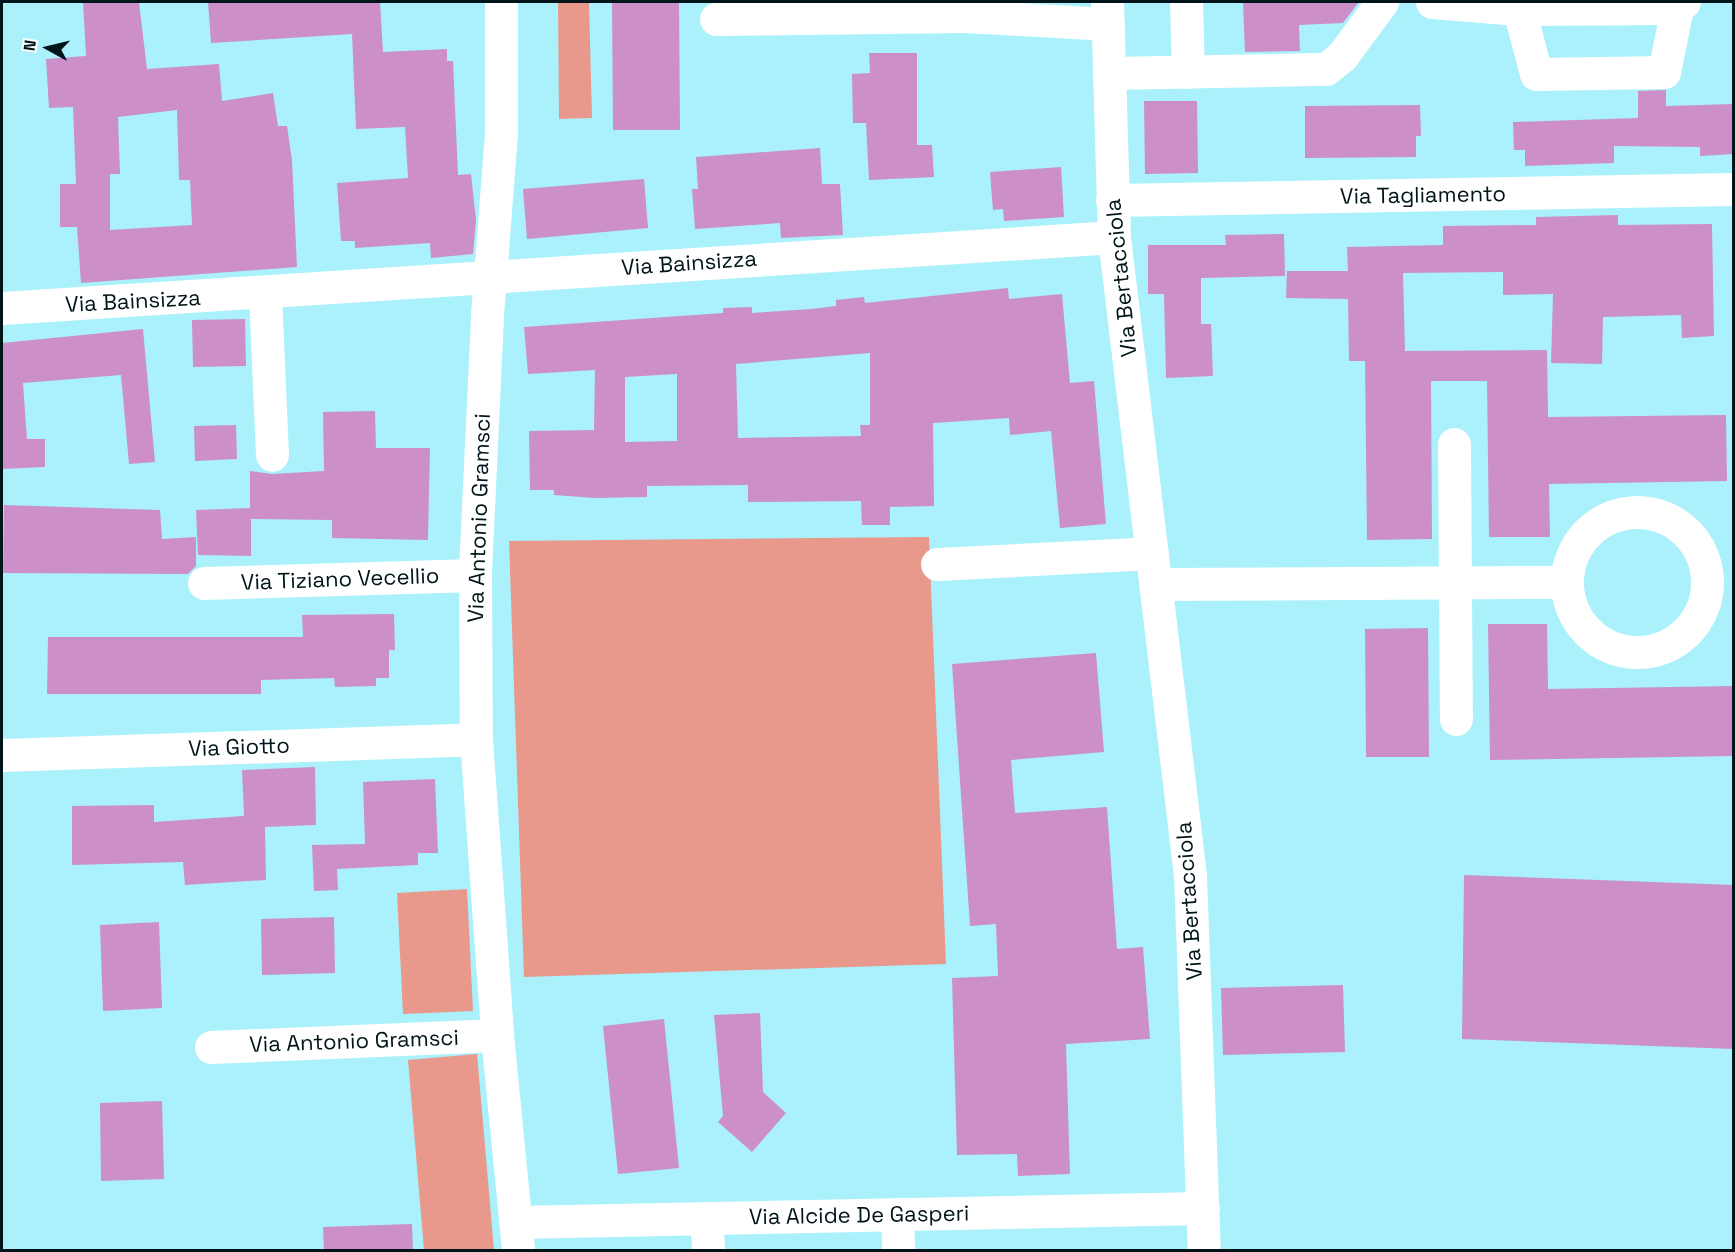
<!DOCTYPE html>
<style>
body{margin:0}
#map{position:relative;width:1735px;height:1252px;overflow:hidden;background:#aaf1fc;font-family:"Space Grotesk",sans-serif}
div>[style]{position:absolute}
.green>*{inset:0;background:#e9988c}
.building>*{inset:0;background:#cc8fc8}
.minor>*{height:33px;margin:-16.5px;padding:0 16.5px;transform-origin:16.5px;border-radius:16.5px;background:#fff}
.minor>.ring{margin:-16.5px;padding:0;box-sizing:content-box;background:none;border:33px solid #fff;border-radius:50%}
span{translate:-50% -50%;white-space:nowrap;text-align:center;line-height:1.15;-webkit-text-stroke:5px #fff;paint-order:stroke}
.street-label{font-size:22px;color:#001519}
.frame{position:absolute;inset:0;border:3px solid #001519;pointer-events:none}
.north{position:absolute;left:18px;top:18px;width:60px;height:60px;-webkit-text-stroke:4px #fff;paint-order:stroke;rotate:278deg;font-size:16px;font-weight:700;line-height:24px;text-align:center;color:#001519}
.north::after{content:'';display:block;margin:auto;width:21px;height:27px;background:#001519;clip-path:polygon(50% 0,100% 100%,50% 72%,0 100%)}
</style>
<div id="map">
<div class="green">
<div style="clip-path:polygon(558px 2px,589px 2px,592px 118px,559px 119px)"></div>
<div style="clip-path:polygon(929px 537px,946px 964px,524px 977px,509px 541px)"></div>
<div style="clip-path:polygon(467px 889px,473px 1011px,403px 1014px,397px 893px)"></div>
<div style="clip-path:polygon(477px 1054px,494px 1250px,424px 1250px,408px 1060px)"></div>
</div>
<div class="building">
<div style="clip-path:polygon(evenodd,83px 2px,139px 2px,147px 69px,219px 64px,222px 101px,273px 93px,278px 126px,287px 126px,292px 160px,297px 267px,81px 283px,77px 227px,60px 227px,60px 184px,76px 184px,73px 107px,49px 108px,46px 59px,86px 56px,83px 2px,177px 110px,179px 180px,190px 180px,192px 225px,110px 230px,110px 174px,120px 174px,118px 117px,177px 110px)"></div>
<div style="clip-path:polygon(208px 2px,380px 2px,383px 52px,447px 49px,447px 61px,453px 61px,458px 175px,471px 174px,476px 220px,473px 254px,431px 258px,430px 243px,355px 248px,355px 241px,341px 241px,337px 183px,408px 178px,405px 127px,356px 129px,352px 34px,211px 43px)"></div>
<div style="clip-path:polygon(612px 2px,679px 2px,680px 130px,613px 130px)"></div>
<div style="clip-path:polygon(1243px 2px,1359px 2px,1343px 23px,1299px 25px,1300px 51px,1245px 52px)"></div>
<div style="clip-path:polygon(869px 53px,917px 53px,917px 145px,932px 145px,934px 177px,869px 180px,866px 123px,853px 123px,852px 74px,870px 73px)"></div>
<div style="clip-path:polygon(1666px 90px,1666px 106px,1734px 104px,1734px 154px,1700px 156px,1700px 147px,1614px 146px,1614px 163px,1525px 166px,1525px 150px,1514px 150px,1513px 122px,1638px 118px,1638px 91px)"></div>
<div style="clip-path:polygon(1144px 101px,1197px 101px,1198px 173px,1145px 174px)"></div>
<div style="clip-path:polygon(1420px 105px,1421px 136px,1416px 136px,1416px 157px,1305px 158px,1305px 106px)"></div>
<div style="clip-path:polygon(820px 148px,822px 184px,840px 184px,843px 235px,781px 238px,780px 223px,695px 229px,692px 189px,698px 189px,696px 157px)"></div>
<div style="clip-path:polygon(1061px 167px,1064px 217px,1004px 221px,1003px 209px,993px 210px,990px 172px)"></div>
<div style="clip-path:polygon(644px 179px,648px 228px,527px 239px,523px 189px)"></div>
<div style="clip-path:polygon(1618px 215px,1618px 225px,1712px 224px,1714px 336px,1682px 338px,1681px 315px,1603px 317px,1602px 364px,1551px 363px,1553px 294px,1503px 295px,1503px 272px,1403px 273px,1405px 351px,1547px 350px,1548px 417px,1726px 415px,1727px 481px,1549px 484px,1550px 537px,1489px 537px,1487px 381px,1431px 381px,1432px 539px,1367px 540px,1365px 361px,1349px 361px,1348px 299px,1286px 298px,1287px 271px,1348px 271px,1347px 247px,1443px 245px,1443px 226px,1536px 225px,1536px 217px)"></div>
<div style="clip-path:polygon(1284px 234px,1285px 276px,1201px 278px,1201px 324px,1211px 324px,1213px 376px,1166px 378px,1164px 294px,1148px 294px,1148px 245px,1226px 245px,1225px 235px)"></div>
<div style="clip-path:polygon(evenodd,1008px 288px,1009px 299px,1062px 294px,1070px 383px,1094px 381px,1106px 524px,1060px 528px,1051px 431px,1010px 435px,1009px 418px,933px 423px,934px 506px,890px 507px,890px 525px,862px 525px,861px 501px,748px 502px,748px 485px,647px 486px,647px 497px,595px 498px,554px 495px,554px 490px,530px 490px,529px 431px,594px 430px,595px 370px,528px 374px,524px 327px,723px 313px,723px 308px,752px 307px,752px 313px,811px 309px,836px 306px,836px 300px,864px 297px,865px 303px,1008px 288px,870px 353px,870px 425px,860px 425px,861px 436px,738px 438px,736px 364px,870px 353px,1008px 288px,677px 374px,677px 441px,625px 442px,625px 377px,677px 374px)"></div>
<div style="clip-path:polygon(245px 319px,246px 366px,193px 367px,192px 320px)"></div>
<div style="clip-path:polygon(143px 329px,155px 462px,129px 464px,121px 375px,23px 383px,27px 439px,45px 439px,45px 467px,2px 469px,2px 343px)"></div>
<div style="clip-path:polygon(375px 411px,376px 448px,430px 448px,428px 540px,332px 538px,332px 520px,251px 519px,251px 556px,198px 555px,196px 510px,250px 508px,250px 471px,272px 474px,324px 471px,323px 412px)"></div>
<div style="clip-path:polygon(236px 425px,237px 459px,195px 461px,194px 426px)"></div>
<div style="clip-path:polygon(4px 505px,160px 510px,162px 539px,196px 537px,196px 566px,188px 574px,3px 573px)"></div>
<div style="clip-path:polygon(394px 614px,395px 650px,389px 650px,389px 678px,376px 678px,376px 686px,335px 687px,334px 678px,261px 680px,261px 694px,47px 694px,48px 637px,303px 637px,302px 615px)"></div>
<div style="clip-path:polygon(1488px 624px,1547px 624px,1548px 689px,1734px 686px,1734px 756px,1490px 760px)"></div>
<div style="clip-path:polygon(1428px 628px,1429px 757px,1366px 757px,1365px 629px)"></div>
<div style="clip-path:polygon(1096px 653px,1104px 752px,1011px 760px,1015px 813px,1107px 807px,1117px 949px,1143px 947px,1150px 1039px,1066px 1044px,1070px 1174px,1018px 1176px,1017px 1154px,957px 1155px,952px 978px,998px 976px,996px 924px,970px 926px,952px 664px)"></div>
<div style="clip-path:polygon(315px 767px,316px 825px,265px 827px,266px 880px,185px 885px,183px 862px,72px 865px,72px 806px,154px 805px,154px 822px,244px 816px,242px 770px)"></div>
<div style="clip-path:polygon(435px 779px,438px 853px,418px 853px,418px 865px,337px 869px,338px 890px,314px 891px,312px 845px,365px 844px,363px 782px)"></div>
<div style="clip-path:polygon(1464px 875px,1734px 885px,1734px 1049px,1462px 1039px)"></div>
<div style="clip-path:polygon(334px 917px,335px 973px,262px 975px,261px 919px)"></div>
<div style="clip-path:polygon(159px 922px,162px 1008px,103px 1011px,100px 925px)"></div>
<div style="clip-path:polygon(1343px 985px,1345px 1052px,1223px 1055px,1221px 988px)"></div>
<div style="clip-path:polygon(760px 1013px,763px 1092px,786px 1113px,752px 1152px,718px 1122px,723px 1116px,714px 1015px)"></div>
<div style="clip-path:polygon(664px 1019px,679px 1168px,618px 1174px,603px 1026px)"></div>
<div style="clip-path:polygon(162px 1101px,164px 1179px,101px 1181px,100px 1103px)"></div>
<div style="clip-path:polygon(412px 1224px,413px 1251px,324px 1251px,323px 1227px)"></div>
</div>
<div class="minor">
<div style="left:501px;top:2px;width:131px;rotate:90deg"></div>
<div style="left:501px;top:133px;width:185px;rotate:94.4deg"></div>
<div style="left:487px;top:317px;width:258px;rotate:92.7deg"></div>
<div style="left:475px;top:575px;width:164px;rotate:89.7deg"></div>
<div style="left:476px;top:739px;width:297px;rotate:85.9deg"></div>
<div style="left:497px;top:1035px;width:216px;rotate:84.4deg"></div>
<div style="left:1107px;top:2px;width:235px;rotate:88.3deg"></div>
<div style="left:1114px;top:237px;width:643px;rotate:83.21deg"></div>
<div style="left:1190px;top:875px;width:375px;rotate:87.9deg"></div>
<div style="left:1186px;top:2px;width:70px;rotate:88.4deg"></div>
<div style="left:1432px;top:2px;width:87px;rotate:4.6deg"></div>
<div style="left:1519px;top:9px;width:158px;rotate:-0.4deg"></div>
<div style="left:1677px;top:8px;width:9px;rotate:-41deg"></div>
<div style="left:1519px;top:9px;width:67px;rotate:75.3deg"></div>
<div style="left:1536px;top:74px;width:128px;rotate:-0.9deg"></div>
<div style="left:1664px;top:72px;width:65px;rotate:-78.5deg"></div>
<div style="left:716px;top:19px;width:249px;rotate:-0.7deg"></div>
<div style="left:965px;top:16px;width:143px;rotate:3.2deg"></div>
<div style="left:1109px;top:73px;width:217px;rotate:-1.1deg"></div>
<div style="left:1326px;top:69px;width:21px;rotate:-39deg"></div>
<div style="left:1342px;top:56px;width:67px;rotate:-53.5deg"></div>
<div style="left:1112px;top:200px;width:622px;rotate:-1.01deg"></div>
<div style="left:265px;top:294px;width:161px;rotate:87.5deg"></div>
<div style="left:2px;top:308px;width:1114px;rotate:-3.65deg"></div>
<div style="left:1454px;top:444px;width:275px;rotate:89.6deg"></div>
<div class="ring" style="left:1567px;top:512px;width:107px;height:107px"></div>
<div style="left:937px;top:564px;width:215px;rotate:-2.9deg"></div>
<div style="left:204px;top:583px;width:271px;rotate:-1.7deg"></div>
<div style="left:1155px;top:584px;width:412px;rotate:-0.3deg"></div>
<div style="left:2px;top:755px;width:474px;rotate:-1.9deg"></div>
<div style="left:211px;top:1047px;width:286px;rotate:-2.4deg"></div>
<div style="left:897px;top:1214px;width:36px;rotate:88deg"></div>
<div style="left:706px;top:1218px;width:32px;rotate:86deg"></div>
<div style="left:515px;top:1222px;width:688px;rotate:-1.17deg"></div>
</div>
<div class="street-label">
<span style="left:1423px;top:195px;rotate:-1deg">Via Tagliamento</span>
<span style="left:689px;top:263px;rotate:-4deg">Via Bainsizza</span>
<span style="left:1121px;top:278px;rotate:-96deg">Via Bertacciola</span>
<span style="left:133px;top:301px;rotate:-3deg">Via Bainsizza</span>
<span style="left:479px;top:518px;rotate:-88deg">Via Antonio Gramsci</span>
<span style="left:340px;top:579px;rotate:-2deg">Via Tiziano Vecellio</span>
<span style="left:239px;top:747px;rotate:-2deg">Via Giotto</span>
<span style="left:1189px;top:901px;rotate:-94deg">Via Bertacciola</span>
<span style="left:354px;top:1041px;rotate:-2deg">Via Antonio Gramsci</span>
<span style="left:859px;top:1215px;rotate:-1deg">Via Alcide De Gasperi</span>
</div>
<div class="frame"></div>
<div class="north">N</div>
</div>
